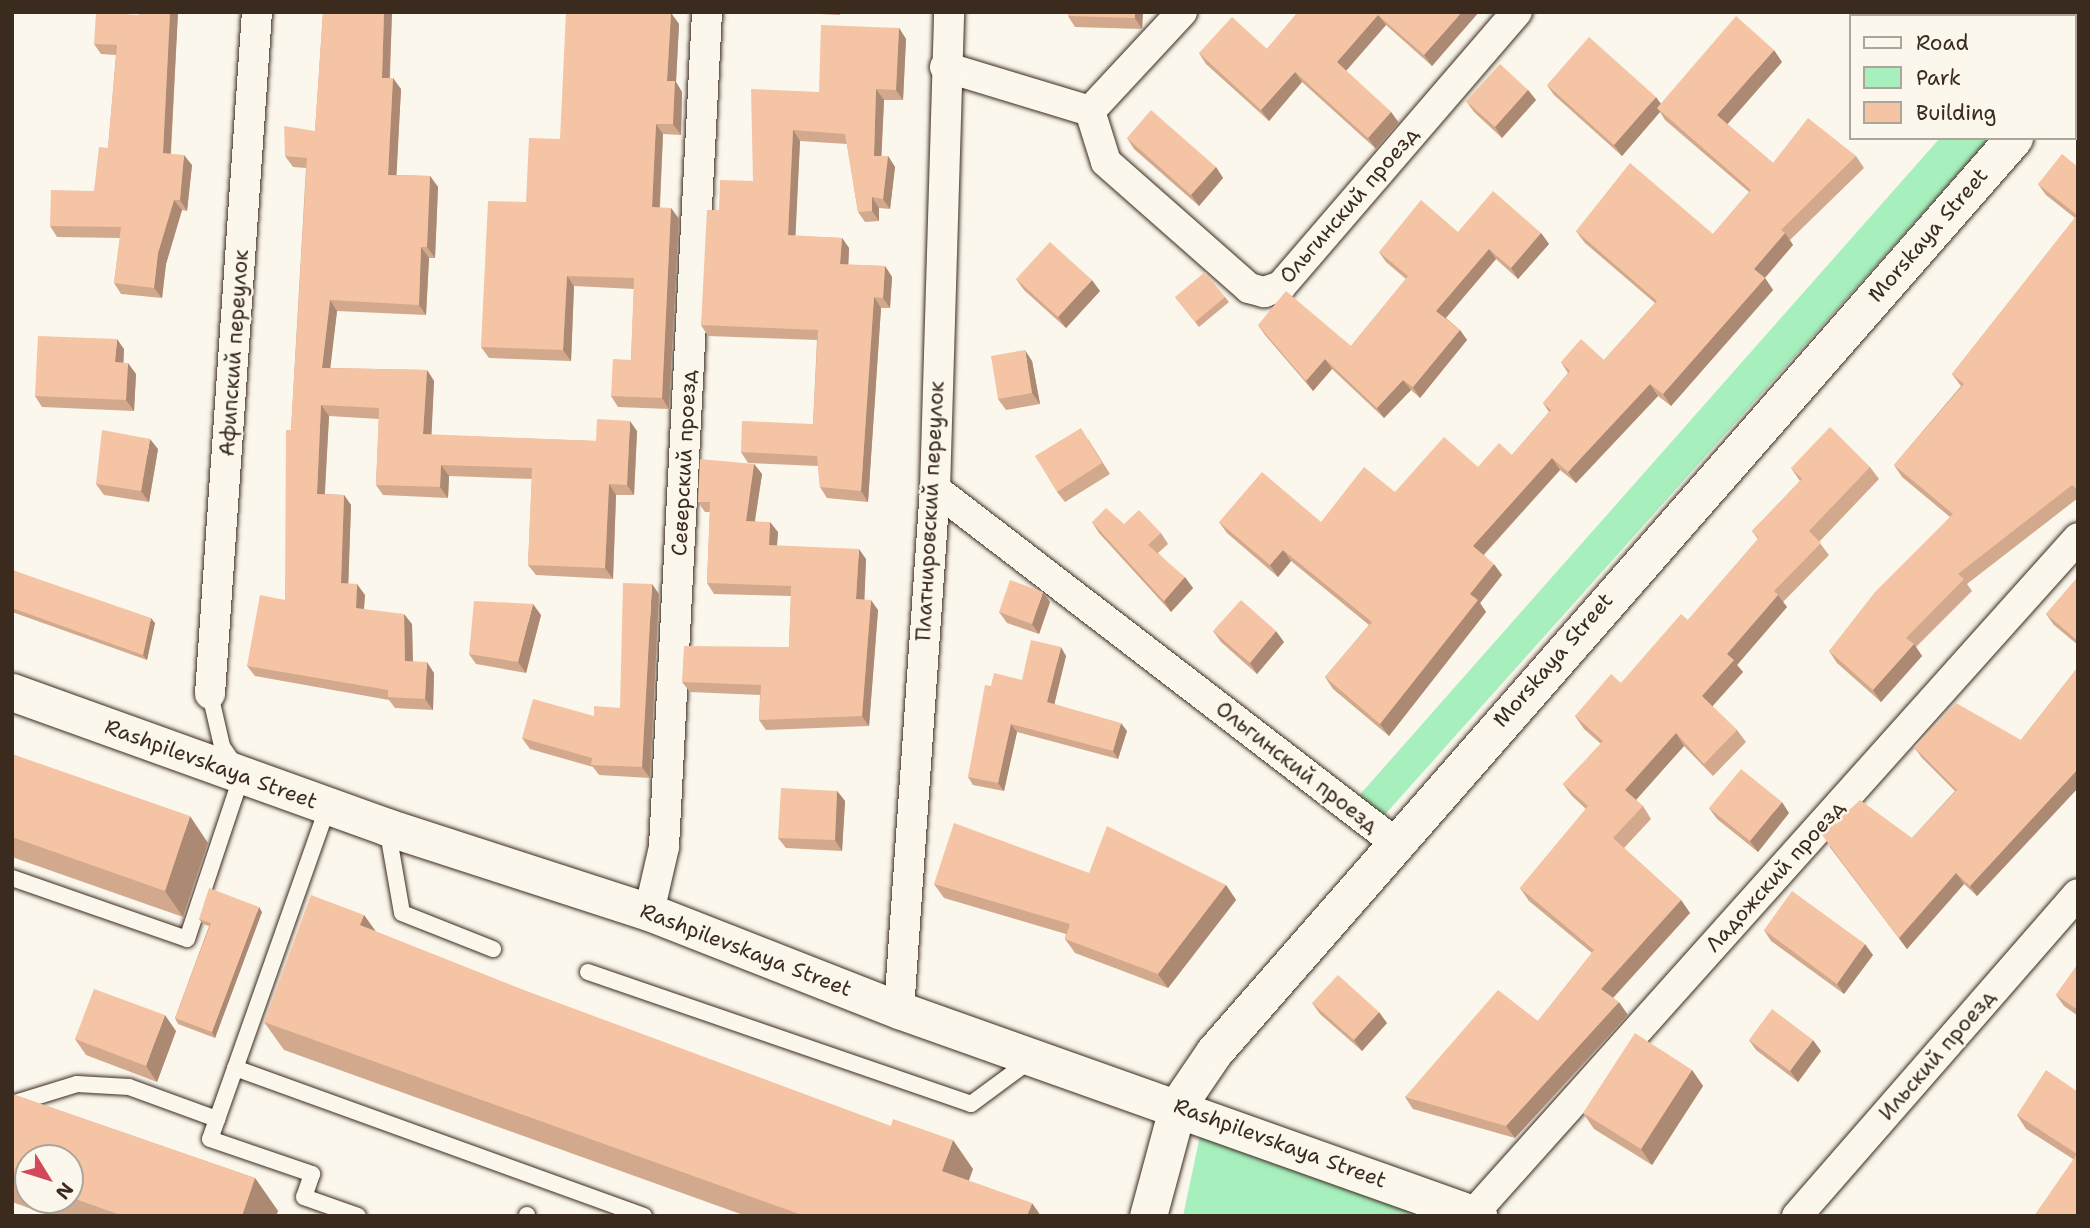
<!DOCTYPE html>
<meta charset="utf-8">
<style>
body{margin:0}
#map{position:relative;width:2090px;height:1228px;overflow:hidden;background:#fbf7ec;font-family:"Shantell Sans",sans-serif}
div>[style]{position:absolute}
.green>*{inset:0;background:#a7efbd}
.roads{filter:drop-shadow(0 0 2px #3b2a1e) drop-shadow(0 0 2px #3b2a1e)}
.service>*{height:16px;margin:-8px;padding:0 8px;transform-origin:8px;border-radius:8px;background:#fbf7ec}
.minor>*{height:30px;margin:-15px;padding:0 15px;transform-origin:15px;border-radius:15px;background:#fbf7ec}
.tertiary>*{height:37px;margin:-18.5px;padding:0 18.5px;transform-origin:18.5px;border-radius:18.5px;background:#fbf7ec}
.wall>*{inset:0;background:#d2a98d}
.shaded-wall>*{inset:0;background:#ab8973}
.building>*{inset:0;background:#f4c4a4}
span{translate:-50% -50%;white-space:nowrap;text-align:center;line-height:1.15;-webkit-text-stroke:5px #fbf7ec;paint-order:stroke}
.street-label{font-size:21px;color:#3b2a1e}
.frame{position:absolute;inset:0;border:14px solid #3b2a1e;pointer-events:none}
.legend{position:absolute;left:1849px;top:14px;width:228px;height:126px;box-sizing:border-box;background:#fbf7ec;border:2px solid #aea59a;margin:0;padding:9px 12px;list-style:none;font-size:21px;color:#3b2a1e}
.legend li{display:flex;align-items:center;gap:14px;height:35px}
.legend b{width:35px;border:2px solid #aea59a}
.north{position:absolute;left:14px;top:1144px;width:70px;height:70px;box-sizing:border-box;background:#fbf7ec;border:2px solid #aea59a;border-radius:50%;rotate:128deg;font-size:19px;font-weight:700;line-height:28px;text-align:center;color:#3b2a1e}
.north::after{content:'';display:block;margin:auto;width:24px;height:32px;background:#d1495b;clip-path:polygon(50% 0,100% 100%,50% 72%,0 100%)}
</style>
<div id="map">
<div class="green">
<div style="clip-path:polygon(1940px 138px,1990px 138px,1381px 819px,1356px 799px)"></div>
<div style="clip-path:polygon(1200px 1136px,1430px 1216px,1183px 1216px)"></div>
</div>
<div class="roads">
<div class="service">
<div style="left:328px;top:806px;width:353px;rotate:109.5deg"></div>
<div style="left:210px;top:1139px;width:108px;rotate:18.9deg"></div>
<div style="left:312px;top:1174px;width:24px;rotate:109deg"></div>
<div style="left:304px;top:1197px;width:57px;rotate:19.4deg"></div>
<div style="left:387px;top:827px;width:87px;rotate:80.1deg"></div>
<div style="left:402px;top:913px;width:98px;rotate:21.6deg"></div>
<div style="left:12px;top:878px;width:185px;rotate:19.2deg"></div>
<div style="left:187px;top:939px;width:173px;rotate:-71.5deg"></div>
<div style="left:242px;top:775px;width:35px;rotate:-125deg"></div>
<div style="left:222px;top:746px;width:53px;rotate:-103deg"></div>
<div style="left:588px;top:972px;width:405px;rotate:19deg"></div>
<div style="left:971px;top:1104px;width:76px;rotate:-36.4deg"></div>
<div style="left:235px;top:1068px;width:435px;rotate:19.9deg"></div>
<div style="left:12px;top:1104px;width:68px;rotate:-17.1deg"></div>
<div style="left:77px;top:1084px;width:52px;rotate:3.3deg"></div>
<div style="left:129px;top:1087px;width:94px;rotate:20deg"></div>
<div style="left:527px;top:1216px;width:1px;rotate:-90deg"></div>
</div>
<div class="minor">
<div style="left:945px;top:67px;width:152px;rotate:16.9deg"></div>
<div style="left:1090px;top:111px;width:135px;rotate:-47.1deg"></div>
<div style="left:1090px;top:111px;width:53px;rotate:72.6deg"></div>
<div style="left:1106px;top:162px;width:191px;rotate:41.4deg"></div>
<div style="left:1249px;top:288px;width:16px;rotate:15deg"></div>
<div style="left:1264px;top:292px;width:18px;rotate:-19deg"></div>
<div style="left:1281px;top:286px;width:362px;rotate:-49.3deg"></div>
<div style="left:935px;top:489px;width:578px;rotate:37.54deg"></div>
<div style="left:210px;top:694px;width:684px;rotate:-86.06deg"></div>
<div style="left:649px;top:912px;width:67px;rotate:-77deg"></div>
<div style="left:664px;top:847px;width:836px;rotate:-87.05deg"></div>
<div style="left:899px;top:1010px;width:522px;rotate:-86.05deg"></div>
<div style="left:935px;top:489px;width:477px;rotate:-88.3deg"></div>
<div style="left:1473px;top:1214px;width:907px;rotate:-48.17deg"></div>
<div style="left:1797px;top:1216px;width:427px;rotate:-48.9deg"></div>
</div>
<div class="tertiary">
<div style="left:2074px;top:70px;width:6px;rotate:-45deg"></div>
<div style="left:12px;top:692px;width:399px;rotate:19.8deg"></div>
<div style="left:387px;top:827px;width:275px;rotate:18deg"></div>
<div style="left:649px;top:912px;width:269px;rotate:21.4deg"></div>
<div style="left:899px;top:1010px;width:615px;rotate:19.58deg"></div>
<div style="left:1148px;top:1216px;width:115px;rotate:-74.9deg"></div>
<div style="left:1178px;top:1105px;width:64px;rotate:-55.8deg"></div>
<div style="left:1214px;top:1052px;width:1215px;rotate:-48.81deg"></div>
</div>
</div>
<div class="wall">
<div style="clip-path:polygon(178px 12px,171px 154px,192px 165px,187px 211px,182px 210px,166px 264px,162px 298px,121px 294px,114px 283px,120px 238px,57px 237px,50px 226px,94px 191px,108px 148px,116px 55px,101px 54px,94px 44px,138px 15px)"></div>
<div style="clip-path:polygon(323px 12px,392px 12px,390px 78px,401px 89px,396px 175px,430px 176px,438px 187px,435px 258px,429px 258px,426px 315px,337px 311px,330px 368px,427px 370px,434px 381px,431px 435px,596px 441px,637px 431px,634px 495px,616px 495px,613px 579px,536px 575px,528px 565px,532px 479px,449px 476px,448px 498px,383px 495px,376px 485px,379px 419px,329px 416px,325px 494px,344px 495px,351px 505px,348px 584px,365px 595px,364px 609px,412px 624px,413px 661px,434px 673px,433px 710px,395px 708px,389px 700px,255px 676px,247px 666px,285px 600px,291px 430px,306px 168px,293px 167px,285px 156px,315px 131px)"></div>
<div style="clip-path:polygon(781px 12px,840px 12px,840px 15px)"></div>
<div style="clip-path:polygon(1143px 12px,1142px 29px,1075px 27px,1068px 16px)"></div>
<div style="clip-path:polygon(1298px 12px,1479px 12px,1432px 66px,1386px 25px,1346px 71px,1391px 112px,1399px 123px,1376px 149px,1302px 82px,1269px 121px,1206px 64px,1199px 53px,1267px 49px)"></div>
<div style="clip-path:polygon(671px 13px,679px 24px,676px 82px,682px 92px,681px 135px,663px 134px,660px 208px,671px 208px,679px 219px,669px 409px,618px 407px,611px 396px,631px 360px,634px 289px,574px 286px,571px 361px,489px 358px,481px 347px,526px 202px,560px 139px)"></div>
<div style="clip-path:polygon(899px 28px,906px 39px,903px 100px,884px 100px,881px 156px,888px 156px,895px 167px,890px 209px,879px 208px,879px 221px,865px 222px,858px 212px,847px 144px,800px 141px,795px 236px,842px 238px,849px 248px,848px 265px,885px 266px,892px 277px,890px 308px,881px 308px,868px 502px,827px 498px,820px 487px,818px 466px,748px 463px,741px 452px,813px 424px,817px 340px,708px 336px,701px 325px,719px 210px,753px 181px,819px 92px)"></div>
<div style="clip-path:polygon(1782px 62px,1727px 124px,1773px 163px,1856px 156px,1864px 168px,1790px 240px,1793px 245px,1765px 278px,1773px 290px,1671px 406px,1658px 396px,1576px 483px,1560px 470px,1484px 555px,1502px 575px,1480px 603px,1486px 612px,1389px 736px,1333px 689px,1325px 677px,1369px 625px,1291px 561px,1278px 577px,1227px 533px,1219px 522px,1321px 522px,1395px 492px,1478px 467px,1512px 455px,1549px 412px,1543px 403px,1568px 373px,1561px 362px,1604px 360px,1655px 303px,1585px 243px,1576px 231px,1713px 234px,1749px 192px,1665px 120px,1660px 112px,1622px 156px,1554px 95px,1547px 85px,1661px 104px)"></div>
<div style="clip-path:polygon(1528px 90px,1536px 100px,1502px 138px,1474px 112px,1466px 101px)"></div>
<div style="clip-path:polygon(1127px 138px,1216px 167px,1223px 178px,1199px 206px,1134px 149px)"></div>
<div style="clip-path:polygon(2078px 167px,2078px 498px,1967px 584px,1972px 591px,1916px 647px,1922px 656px,1881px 702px,1837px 663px,1829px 651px,1950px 517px,1902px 477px,1894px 465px,1961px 386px,1952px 374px,2075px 218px,2046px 195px,2038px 184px)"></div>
<div style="clip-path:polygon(1458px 232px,1541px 233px,1549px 244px,1518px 279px,1496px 259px,1446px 318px,1460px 330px,1467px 340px,1420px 398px,1411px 390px,1384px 418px,1332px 369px,1313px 391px,1265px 335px,1258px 325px,1351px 346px,1406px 279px,1386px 262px,1379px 252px)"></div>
<div style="clip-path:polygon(1016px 279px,1100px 291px,1066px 328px,1024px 290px)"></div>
<div style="clip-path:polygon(1175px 297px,1225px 297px,1229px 302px,1199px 327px)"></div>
<div style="clip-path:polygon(124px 349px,123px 363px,136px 374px,134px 411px,42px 407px,35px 396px)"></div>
<div style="clip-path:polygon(1032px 361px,1040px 404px,1006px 410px,998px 399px)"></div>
<div style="clip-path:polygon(1088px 439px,1110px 474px,1065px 502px,1057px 492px)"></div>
<div style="clip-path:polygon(158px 449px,149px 502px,104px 495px,96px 484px)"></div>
<div style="clip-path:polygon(754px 464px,762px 474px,755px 521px,778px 532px,777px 546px,866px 559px,864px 600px,878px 610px,869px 726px,766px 730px,759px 720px,760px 695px,690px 692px,682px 682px,789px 647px,791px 596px,714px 594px,707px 583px,710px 512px,705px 512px,698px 502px)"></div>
<div style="clip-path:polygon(1870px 467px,1879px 479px,1819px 542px,1829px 555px,1783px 602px,1787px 607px,1737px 665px,1743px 672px,1712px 706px,1737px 730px,1746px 742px,1713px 776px,1684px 746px,1636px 800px,1643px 806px,1651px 819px,1624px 848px,1681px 900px,1690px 913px,1613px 998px,1628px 1015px,1515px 1138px,1413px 1109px,1405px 1097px,1538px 1021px,1592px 953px,1529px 901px,1520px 888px,1586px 809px,1572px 796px,1563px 784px,1601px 744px,1584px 729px,1575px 716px,1621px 683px,1688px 620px,1758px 539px,1752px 531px,1800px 481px,1791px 468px)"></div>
<div style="clip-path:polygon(1092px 522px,1124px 524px,1161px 533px,1168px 544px,1158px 553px,1193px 588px,1171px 612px,1099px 533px)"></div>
<div style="clip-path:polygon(12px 570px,155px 623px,147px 660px,12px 612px)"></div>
<div style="clip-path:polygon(2078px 577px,2078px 645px,2054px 625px,2046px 614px)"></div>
<div style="clip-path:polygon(659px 594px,650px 778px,599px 775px,593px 767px,530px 749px,522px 738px,620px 708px)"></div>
<div style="clip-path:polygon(1050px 602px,1039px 634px,1007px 623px,999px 612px)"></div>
<div style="clip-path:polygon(541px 615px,526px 673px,476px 664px,469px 654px)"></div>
<div style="clip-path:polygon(1213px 631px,1284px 642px,1257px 674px,1221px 642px)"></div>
<div style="clip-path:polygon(1066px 656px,1054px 704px,1127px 731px,1118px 759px,1017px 732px,1004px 791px,973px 785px,968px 777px,991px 686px,1022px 680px)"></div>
<div style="clip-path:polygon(2078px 667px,2078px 788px,1977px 896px,1964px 884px,1907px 949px,1829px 846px,1912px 838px,1955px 791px,1922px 758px,1914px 747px,2021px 740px)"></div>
<div style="clip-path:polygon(12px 754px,208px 843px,183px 917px,12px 857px)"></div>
<div style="clip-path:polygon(837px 791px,845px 801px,842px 851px,786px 848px,778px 838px)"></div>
<div style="clip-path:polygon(1709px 808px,1789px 813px,1758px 852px,1717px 819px)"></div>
<div style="clip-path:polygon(1089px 873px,1226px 885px,1236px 900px,1168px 988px,1075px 953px,1065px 939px,1066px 934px,944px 898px,934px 884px)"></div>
<div style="clip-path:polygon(262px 912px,215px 1038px,178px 1024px,175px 1018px,209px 926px,203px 924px,199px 919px)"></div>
<div style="clip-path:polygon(364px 915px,376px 932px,973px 1169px,968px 1181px,1041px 1216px,746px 1216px,284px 1050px,264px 1022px)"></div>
<div style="clip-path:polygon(1764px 930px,1873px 955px,1844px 994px,1771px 941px)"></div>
<div style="clip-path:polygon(2078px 964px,2078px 1016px,2064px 1006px,2056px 995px)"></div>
<div style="clip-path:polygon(1312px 1003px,1387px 1023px,1362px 1051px,1320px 1014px)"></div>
<div style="clip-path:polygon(176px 1031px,157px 1082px,86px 1055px,75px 1039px)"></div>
<div style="clip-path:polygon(1749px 1040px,1821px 1051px,1798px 1082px,1756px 1050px)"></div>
<div style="clip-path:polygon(1692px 1070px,1703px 1086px,1652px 1165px,1594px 1129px,1583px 1113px)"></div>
<div style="clip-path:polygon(2078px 1092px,2078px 1216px,2073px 1159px,2026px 1129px,2017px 1115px)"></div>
<div style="clip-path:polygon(evenodd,12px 1094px,255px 1178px,278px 1211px,276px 1216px,51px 1216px,12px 1202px,12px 1094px,28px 1158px,70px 1158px,70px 1200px,28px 1200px,28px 1158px)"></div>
</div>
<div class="shaded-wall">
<div style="clip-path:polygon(170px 12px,178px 12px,170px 163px,163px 153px)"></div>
<div style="clip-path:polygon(384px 12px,392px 12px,389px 89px,382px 78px)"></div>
<div style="clip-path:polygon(1135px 12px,1143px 12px,1142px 29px,1135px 18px)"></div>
<div style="clip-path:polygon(1462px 12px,1479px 12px,1432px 66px,1424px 55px)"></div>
<div style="clip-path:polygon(1978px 12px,1995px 12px,1992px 16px,1975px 16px)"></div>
<div style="clip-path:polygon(671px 13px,679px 24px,676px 82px,682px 92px,681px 135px,673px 124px,667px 81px)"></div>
<div style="clip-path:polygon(1378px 15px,1386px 25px,1344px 73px,1337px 62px)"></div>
<div style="clip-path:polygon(899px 28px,906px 39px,903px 100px,896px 90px)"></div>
<div style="clip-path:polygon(1774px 50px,1782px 62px,1725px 127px,1717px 115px)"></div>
<div style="clip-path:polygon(1295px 72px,1302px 82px,1269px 121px,1261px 110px)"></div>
<div style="clip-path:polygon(393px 78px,401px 89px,396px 185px,388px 175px)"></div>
<div style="clip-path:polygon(876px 89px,884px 100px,881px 167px,874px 156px)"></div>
<div style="clip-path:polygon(1528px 90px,1536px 100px,1502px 138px,1495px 127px)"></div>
<div style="clip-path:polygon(1656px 97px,1664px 108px,1657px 108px,1660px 112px,1622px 156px,1614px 145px)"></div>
<div style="clip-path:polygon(1391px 112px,1399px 123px,1376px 149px,1368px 138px)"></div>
<div style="clip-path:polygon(656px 124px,663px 134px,659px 218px,652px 207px)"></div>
<div style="clip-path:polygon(793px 130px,800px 141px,795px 246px,788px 235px)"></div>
<div style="clip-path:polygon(184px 155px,192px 165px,187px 211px,180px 200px)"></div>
<div style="clip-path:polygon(888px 156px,895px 167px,890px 209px,883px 199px)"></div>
<div style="clip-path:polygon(1216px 167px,1223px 178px,1199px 206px,1191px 195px)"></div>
<div style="clip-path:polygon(430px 176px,438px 187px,435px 258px,427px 247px)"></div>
<div style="clip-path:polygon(872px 197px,879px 208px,879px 221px,872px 211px)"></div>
<div style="clip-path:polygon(174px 200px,182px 210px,166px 264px,162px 298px,154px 288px,158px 253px)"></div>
<div style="clip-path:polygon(671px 208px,679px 219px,669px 409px,662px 398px)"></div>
<div style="clip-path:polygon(1541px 233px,1549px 244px,1518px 279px,1511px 268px)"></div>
<div style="clip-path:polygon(1785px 233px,1793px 245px,1762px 281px,1754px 269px)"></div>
<div style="clip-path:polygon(842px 238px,849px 248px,848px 275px,840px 264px)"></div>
<div style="clip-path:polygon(421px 247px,429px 258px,426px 315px,419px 305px)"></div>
<div style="clip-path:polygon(1489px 249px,1496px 259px,1443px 321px,1436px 311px)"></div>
<div style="clip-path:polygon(885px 266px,892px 277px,890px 308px,883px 298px)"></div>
<div style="clip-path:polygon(567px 276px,574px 286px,571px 361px,563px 350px)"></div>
<div style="clip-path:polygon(1765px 278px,1773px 290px,1671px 406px,1663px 394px)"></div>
<div style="clip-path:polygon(1092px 280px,1100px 291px,1066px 328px,1058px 317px)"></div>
<div style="clip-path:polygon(874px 297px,881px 308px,868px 502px,861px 491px)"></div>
<div style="clip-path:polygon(330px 300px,337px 311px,329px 379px,322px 368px)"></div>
<div style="clip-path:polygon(1460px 330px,1467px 340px,1420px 398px,1413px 387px)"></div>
<div style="clip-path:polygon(117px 339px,124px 349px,123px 373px,115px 362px)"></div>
<div style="clip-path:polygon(1025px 350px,1032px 361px,1040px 404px,1032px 393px)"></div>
<div style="clip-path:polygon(1325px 359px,1332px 369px,1313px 391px,1306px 381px)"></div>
<div style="clip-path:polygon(128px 363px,136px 374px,134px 411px,126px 400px)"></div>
<div style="clip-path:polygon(427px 370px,434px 381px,431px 445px,423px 434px)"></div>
<div style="clip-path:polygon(1403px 380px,1411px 390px,1384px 418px,1377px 408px)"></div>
<div style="clip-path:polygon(1650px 384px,1658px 396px,1576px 483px,1568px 472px)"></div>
<div style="clip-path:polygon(321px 405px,329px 416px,324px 504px,317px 494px)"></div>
<div style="clip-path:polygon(630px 421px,637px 431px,634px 495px,627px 485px)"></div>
<div style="clip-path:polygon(150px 439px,158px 449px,149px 502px,141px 491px)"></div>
<div style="clip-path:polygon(1552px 458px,1560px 470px,1481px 557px,1473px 546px)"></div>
<div style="clip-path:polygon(754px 464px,762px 474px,753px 532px,746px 521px)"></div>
<div style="clip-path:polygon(441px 465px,449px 476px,448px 498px,440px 487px)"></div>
<div style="clip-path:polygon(609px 484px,616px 495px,613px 579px,605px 568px)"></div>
<div style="clip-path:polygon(344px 495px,351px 505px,348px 594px,341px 583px)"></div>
<div style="clip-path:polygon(770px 522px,778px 532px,776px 556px,769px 545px)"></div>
<div style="clip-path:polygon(859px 549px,866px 559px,864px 610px,856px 599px)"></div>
<div style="clip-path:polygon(1283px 550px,1291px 561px,1278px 577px,1270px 565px)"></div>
<div style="clip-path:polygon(1494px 564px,1502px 575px,1480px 603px,1486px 612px,1389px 736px,1380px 724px,1470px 594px)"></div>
<div style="clip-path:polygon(1185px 577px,1193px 588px,1171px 612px,1164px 601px)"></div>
<div style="clip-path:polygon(357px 584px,365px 595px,363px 618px,356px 608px)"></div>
<div style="clip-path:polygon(652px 584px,659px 594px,650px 778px,642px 767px)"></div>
<div style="clip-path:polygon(1043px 592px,1050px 602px,1039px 634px,1032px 624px)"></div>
<div style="clip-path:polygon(1778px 595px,1787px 607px,1737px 665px,1743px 672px,1710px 709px,1702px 696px,1727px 654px)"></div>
<div style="clip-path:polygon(871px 600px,878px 610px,869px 726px,862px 716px)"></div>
<div style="clip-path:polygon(533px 604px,541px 615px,526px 673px,518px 662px)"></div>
<div style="clip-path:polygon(404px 614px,412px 624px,413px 672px,405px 661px)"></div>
<div style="clip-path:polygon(151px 618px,155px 623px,147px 660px,143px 655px)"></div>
<div style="clip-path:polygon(1276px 631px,1284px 642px,1257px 674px,1250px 663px)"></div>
<div style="clip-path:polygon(1914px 644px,1922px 656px,1881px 702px,1873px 690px)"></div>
<div style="clip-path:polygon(1061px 647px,1066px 656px,1053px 710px,1047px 702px)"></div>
<div style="clip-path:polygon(427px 662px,434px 673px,433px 710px,425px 699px)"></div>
<div style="clip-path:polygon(1121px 723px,1127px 731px,1118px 759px,1113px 751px)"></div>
<div style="clip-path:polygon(1011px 724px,1017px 732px,1004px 791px,998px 783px)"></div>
<div style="clip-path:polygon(1676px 733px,1684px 746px,1634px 802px,1625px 790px)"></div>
<div style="clip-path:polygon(2078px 769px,2078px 788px,1977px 896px,1970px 886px)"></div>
<div style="clip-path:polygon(837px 791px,845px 801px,842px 851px,835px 840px)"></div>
<div style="clip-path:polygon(1782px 802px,1789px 813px,1758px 852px,1750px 841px)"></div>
<div style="clip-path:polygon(190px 816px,208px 843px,183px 917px,165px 891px)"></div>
<div style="clip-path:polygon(1956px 873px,1964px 884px,1907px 949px,1899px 938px)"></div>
<div style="clip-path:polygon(1226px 885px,1236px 900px,1168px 988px,1158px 974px)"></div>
<div style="clip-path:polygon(1681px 900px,1690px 913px,1610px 1001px,1601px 989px)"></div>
<div style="clip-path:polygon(259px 907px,262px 912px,215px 1038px,212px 1032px)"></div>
<div style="clip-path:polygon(364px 915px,384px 943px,360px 925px)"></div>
<div style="clip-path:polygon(1865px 944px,1873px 955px,1844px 994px,1837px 984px)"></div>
<div style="clip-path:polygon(1619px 1002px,1628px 1015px,1515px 1138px,1506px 1126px)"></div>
<div style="clip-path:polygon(1379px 1012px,1387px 1023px,1362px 1051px,1354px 1040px)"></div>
<div style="clip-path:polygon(165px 1015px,176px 1031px,157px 1082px,146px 1066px)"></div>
<div style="clip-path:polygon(1813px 1040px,1821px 1051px,1798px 1082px,1790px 1071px)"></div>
<div style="clip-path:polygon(1692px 1070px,1703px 1086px,1652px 1165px,1641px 1149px)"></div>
<div style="clip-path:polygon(953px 1140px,973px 1169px,962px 1200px,942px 1171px)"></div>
<div style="clip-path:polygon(255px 1178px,278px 1211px,276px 1216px,242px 1216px)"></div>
<div style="clip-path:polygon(1032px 1203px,1041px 1216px,1027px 1216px)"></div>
</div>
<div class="building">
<div style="clip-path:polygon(96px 12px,138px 15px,139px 12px,170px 12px,163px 153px,184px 155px,180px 200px,174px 200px,158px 253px,154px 288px,114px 283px,121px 227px,50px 226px,51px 190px,94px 191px,99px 147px,108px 148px,117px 45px,94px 44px)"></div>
<div style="clip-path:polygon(323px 12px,384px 12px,382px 78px,393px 78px,388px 175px,430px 176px,427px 247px,421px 247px,419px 305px,330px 300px,322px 368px,427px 370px,423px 434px,596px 441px,597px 419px,630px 421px,627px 485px,609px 484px,605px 568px,528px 565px,532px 468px,441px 465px,440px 487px,376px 485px,379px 408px,321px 405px,317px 494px,344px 495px,341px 583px,357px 584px,356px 608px,404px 614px,405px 661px,427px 662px,425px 699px,388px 697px,388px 690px,247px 666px,260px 595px,285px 600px,286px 430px,291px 430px,307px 158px,285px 156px,284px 126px,315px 131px)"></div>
<div style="clip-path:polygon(566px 12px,671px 13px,667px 81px,675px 81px,673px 124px,656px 124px,652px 207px,671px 208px,662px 398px,611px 396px,613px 359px,631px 360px,634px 278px,567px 276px,563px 350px,481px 347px,488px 201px,526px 202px,529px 138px,560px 139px)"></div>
<div style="clip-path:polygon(1068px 12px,1135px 12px,1135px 18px,1068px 16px)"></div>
<div style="clip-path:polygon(1298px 12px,1462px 12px,1424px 55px,1378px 15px,1337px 62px,1391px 112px,1368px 138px,1295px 72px,1261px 110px,1199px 53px,1232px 17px,1267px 49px)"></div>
<div style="clip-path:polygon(1928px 12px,1978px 12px,1975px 16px,1925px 16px)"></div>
<div style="clip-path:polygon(1736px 16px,1774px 50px,1717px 115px,1773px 163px,1808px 118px,1856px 156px,1781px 230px,1785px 233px,1754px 269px,1765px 278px,1663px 394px,1650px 384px,1568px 472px,1552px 458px,1473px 546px,1494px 564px,1470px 594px,1478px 600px,1380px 724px,1325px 677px,1372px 622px,1283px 550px,1270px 565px,1219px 522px,1262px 472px,1321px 522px,1364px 467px,1395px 492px,1444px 437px,1478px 467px,1499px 443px,1512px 455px,1551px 410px,1543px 403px,1570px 371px,1561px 362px,1581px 339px,1604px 360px,1657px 301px,1576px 231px,1630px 163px,1713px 234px,1751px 190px,1657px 108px)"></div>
<div style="clip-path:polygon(821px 25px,899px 28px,896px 90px,876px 89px,874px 156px,888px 156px,883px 199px,872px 197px,872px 211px,858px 212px,845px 134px,793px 130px,788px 235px,842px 238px,840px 264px,885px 266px,883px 298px,874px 297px,861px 491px,820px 487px,817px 456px,741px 452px,742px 421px,813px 424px,818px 330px,701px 325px,707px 210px,719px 210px,720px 180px,753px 181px,751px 89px,819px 92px)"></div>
<div style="clip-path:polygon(1589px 37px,1656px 97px,1614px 145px,1547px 85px)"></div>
<div style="clip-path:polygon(1500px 64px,1528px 90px,1495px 127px,1466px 101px)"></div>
<div style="clip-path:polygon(1151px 110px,1216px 167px,1191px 195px,1127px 138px)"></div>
<div style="clip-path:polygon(2062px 154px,2078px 167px,2078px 490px,2072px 485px,1958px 574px,1964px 579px,1906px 638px,1914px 644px,1873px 690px,1829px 651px,1875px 592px,1953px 514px,1894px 465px,1964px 384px,1952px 374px,2077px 215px,2038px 184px)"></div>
<div style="clip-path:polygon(1493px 191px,1541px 233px,1511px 268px,1489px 249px,1436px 311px,1460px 330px,1413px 387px,1403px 380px,1377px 408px,1325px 359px,1306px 381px,1258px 325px,1286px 291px,1351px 346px,1408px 276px,1379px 252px,1421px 200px,1458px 232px)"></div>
<div style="clip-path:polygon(1050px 242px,1092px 280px,1058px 317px,1016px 279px)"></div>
<div style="clip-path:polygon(1205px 272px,1225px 297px,1195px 322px,1175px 297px)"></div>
<div style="clip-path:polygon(38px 336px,117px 339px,115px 362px,128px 363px,126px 400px,35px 396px)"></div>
<div style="clip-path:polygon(1025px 350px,1032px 393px,998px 399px,991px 356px)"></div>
<div style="clip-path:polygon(1830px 427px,1870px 467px,1809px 531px,1821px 543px,1774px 591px,1778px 595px,1727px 654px,1734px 660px,1702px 696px,1737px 730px,1704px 764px,1676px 733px,1625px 790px,1643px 806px,1613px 838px,1681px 900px,1601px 989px,1619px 1002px,1506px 1126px,1405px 1097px,1498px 990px,1538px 1021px,1594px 950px,1520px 888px,1588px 806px,1563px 784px,1603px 741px,1575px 716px,1611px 674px,1621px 683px,1681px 614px,1688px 620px,1759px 538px,1752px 531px,1802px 479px,1791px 468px)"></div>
<div style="clip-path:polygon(1081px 428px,1102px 463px,1057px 492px,1035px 456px)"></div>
<div style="clip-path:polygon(102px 430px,150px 439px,141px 491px,96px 484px)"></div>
<div style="clip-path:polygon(700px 459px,754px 464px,746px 521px,770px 522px,769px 545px,859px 549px,856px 599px,871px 600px,862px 716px,759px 720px,761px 685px,682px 682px,684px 646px,789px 647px,791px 586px,707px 583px,710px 502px,698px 502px)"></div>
<div style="clip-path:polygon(1106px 508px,1124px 524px,1139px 510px,1161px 533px,1148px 545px,1185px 577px,1164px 601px,1092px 522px)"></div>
<div style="clip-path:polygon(12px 570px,151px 618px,143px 655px,12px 608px)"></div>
<div style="clip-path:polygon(2078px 577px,2078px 641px,2046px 614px)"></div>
<div style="clip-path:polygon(1010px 580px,1043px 592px,1032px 624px,999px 612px)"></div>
<div style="clip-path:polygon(623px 583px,652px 584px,642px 767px,591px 765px,592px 758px,522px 738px,533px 699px,594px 716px,594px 706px,620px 708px)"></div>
<div style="clip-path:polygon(1241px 600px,1276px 631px,1250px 663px,1213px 631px)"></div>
<div style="clip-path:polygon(474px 601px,533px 604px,518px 662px,469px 654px)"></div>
<div style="clip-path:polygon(1031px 640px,1061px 647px,1047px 702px,1121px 723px,1113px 751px,1011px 724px,998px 783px,968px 777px,985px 685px,991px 686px,994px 673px,1022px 680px)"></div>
<div style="clip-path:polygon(2078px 667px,2078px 769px,1970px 886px,1956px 873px,1899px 938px,1822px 835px,1860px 800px,1912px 838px,1957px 790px,1914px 747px,1956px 703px,2021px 740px)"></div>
<div style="clip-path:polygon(12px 754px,190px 816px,165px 891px,12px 837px)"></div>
<div style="clip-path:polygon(1741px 769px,1782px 802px,1750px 841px,1709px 808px)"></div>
<div style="clip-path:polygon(781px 788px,837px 791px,835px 840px,778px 838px)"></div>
<div style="clip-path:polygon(954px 823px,1089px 873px,1107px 826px,1226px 885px,1158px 974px,1065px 939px,1070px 924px,934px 884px)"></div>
<div style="clip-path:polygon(209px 888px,259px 907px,212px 1032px,175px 1018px,211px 923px,199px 919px)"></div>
<div style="clip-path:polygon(1792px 891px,1865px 944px,1837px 984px,1764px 930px)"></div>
<div style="clip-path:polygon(311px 895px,364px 915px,360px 925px,521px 989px,891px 1126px,893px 1119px,953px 1140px,942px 1171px,1032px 1203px,1027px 1216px,805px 1216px,264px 1022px)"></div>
<div style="clip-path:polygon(2078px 964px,2078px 1010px,2056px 995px)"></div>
<div style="clip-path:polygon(1338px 975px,1379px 1012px,1354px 1040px,1312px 1003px)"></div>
<div style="clip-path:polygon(94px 989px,165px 1015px,146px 1066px,75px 1039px)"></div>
<div style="clip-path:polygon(1772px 1009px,1813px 1040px,1790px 1071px,1749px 1040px)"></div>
<div style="clip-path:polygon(1635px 1033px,1692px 1070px,1641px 1149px,1583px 1113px)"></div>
<div style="clip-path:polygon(2046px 1070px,2078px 1092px,2078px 1216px,2034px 1216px,2077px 1154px,2017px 1115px)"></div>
<div style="clip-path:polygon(12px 1094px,255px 1178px,242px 1216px,123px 1216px,70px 1197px,70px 1158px,28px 1158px,28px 1183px,12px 1177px)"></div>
</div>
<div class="street-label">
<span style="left:1349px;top:205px;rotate:-49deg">Ольгинский проезд</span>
<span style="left:1928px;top:235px;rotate:-49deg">Morskaya Street</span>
<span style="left:234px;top:353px;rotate:-86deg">Афипский переулок</span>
<span style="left:684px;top:463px;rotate:-87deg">Северский проезд</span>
<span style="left:930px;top:511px;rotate:-87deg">Платнировский переулок</span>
<span style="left:1553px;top:660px;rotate:-49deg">Morskaya Street</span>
<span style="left:211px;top:764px;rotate:20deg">Rashpilevskaya Street</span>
<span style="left:1297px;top:767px;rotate:38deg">Ольгинский проезд</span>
<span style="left:1775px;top:876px;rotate:-48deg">Ладожский проезд</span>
<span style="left:746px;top:950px;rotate:21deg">Rashpilevskaya Street</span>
<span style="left:1937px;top:1055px;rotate:-49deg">Ильский проезд</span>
<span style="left:1280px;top:1143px;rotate:20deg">Rashpilevskaya Street</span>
</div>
<div class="frame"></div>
<ul class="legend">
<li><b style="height:9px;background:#fbf7ec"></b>Road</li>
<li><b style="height:19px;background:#a7efbd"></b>Park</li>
<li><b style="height:19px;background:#f4c4a4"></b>Building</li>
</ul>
<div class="north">N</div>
</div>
